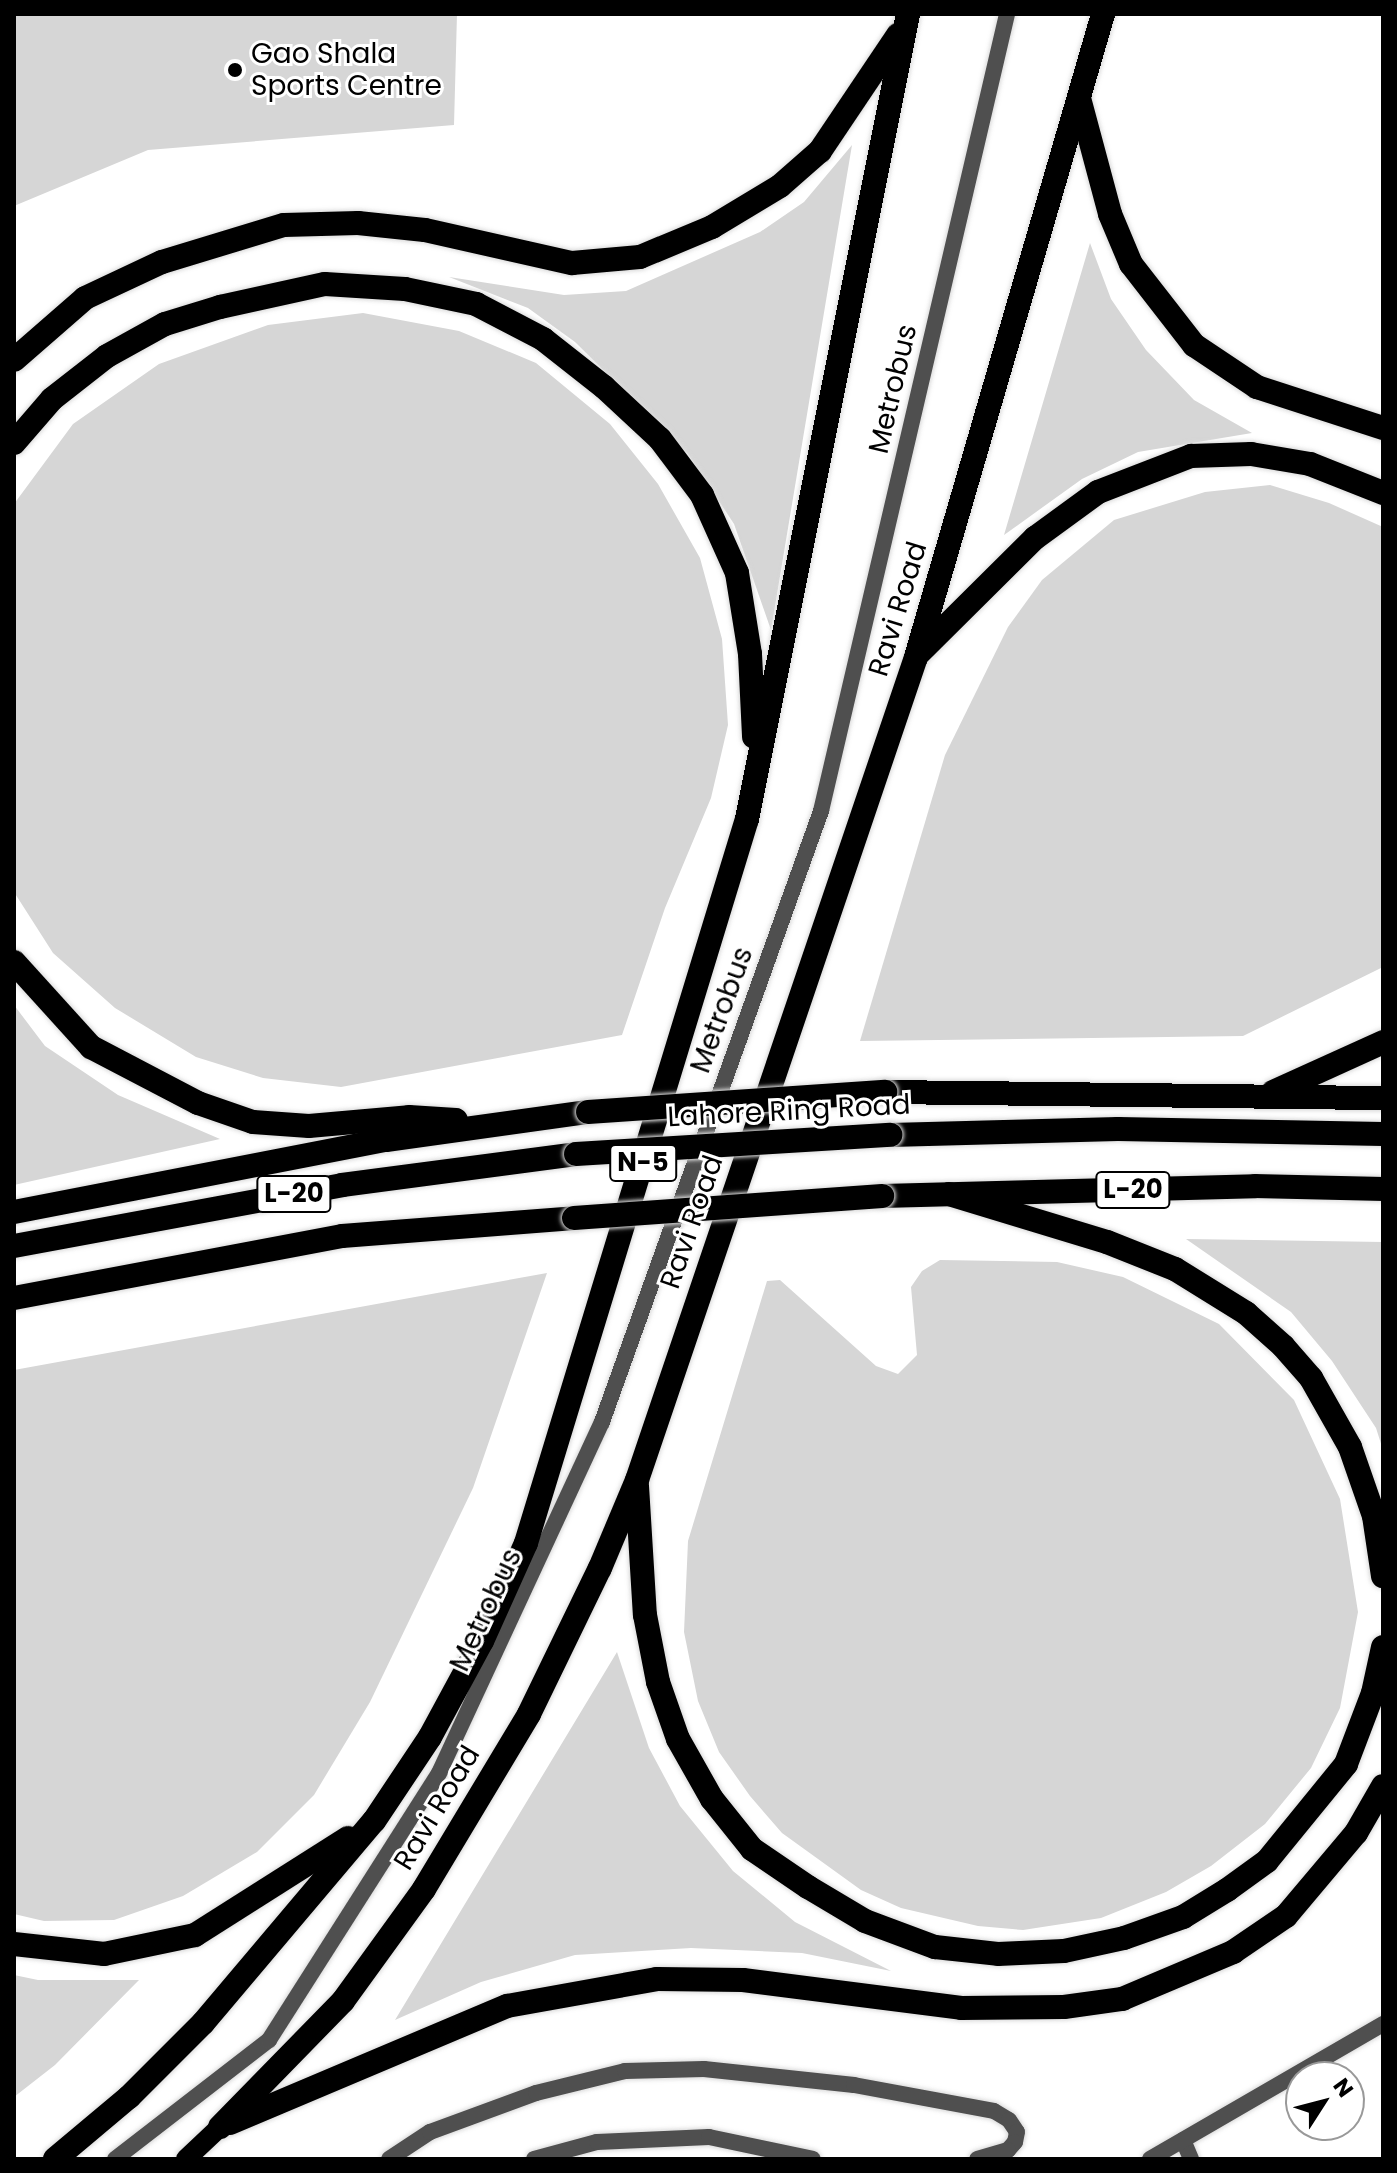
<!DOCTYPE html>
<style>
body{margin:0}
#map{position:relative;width:1397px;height:2173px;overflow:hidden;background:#fff;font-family:Poppins,sans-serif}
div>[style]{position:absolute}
.green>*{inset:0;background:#d6d6d6}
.roads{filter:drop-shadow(0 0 2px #dbdbdb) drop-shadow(0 0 2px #dbdbdb)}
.lane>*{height:16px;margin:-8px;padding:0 8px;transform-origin:8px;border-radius:8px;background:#4f4f4f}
.street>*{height:16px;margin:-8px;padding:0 8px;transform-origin:8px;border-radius:8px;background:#4f4f4f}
.primary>*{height:20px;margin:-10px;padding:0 10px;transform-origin:10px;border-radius:10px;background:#000}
.highway>*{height:24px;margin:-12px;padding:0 12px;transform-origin:12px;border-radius:12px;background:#000}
.bridges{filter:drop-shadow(0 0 2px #dbdbdb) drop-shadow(0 0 2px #dbdbdb)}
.highway-bridge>*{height:24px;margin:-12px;padding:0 12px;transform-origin:12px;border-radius:12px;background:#000}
.dots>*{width:22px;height:22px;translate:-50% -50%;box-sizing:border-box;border:4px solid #fff;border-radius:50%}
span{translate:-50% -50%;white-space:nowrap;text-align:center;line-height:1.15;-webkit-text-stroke:6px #fff;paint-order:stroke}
.shield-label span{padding:2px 6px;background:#fff;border:2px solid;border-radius:6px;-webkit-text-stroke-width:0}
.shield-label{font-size:26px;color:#000;font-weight:700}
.poi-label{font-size:28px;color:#000}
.left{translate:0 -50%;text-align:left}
.street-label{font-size:28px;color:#000}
.frame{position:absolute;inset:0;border:16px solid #000;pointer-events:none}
.north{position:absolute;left:1285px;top:2061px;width:80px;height:80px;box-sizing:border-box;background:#fff;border:2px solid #999;border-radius:50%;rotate:54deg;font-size:22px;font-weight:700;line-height:32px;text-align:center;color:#000}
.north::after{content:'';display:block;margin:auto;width:28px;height:36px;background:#000;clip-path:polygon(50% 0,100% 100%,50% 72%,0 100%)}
</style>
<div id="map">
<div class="green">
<div style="clip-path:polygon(14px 14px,457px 14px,454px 125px,148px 150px,14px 206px)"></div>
<div style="clip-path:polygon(852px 145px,771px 630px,734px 524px,688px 454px,575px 342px,528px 308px,449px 277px,564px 295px,626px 291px,760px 232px,804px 202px)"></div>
<div style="clip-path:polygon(1090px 243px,1111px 299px,1146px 350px,1194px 400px,1252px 433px,1138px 452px,1082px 479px,1004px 535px)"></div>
<div style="clip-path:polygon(363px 313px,459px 331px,536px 363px,610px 424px,658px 484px,700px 558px,722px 639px,728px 725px,711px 798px,665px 908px,622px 1035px,341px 1087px,263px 1078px,196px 1057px,115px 1008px,53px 953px,14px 892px,14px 504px,73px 424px,159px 364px,268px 325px)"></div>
<div style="clip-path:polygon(1270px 485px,1329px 503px,1383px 527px,1383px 967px,1243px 1036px,860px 1041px,945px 755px,1008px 627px,1042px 580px,1114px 520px,1205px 492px)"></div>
<div style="clip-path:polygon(14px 1005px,45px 1046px,118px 1095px,220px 1139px,14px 1185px)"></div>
<div style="clip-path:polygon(1186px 1239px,1383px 1242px,1383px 1450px,1376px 1428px,1332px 1361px,1291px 1312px)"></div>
<div style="clip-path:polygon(940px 1260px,1057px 1262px,1123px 1277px,1219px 1324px,1294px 1400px,1340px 1499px,1358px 1612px,1340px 1708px,1311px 1768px,1265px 1824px,1211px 1866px,1166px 1892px,1101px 1918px,1023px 1930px,978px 1926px,901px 1908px,861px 1890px,782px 1833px,750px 1796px,719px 1752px,698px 1701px,684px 1632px,688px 1541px,767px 1281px,780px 1280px,876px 1366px,898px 1374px,917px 1355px,911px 1287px,922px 1271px)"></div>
<div style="clip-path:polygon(547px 1273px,473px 1488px,370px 1702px,314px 1795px,257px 1852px,183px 1896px,114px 1920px,44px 1921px,14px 1914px,14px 1370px)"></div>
<div style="clip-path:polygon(617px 1652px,649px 1748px,680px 1806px,733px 1871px,795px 1922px,891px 1971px,802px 1953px,691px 1948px,575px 1955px,481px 1982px,395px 2020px)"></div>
<div style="clip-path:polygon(14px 1975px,38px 1980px,139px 1980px,55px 2065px,14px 2097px)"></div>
</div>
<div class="roads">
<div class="lane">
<div style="left:115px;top:2159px;width:195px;rotate:-37.7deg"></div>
<div style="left:269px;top:2040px;width:317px;rotate:-57.5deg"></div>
<div style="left:439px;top:1773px;width:387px;rotate:-65.1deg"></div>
<div style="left:602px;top:1422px;width:649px;rotate:-70.28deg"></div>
<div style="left:821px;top:811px;width:818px;rotate:-76.86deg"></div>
<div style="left:389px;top:2159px;width:49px;rotate:-33.4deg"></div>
<div style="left:430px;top:2132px;width:113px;rotate:-20.2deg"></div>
<div style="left:536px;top:2093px;width:92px;rotate:-13.9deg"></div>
<div style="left:625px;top:2071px;width:79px;rotate:-1.5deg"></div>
<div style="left:704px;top:2069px;width:151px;rotate:6.1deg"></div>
<div style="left:854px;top:2085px;width:142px;rotate:10.5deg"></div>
<div style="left:994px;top:2111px;width:17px;rotate:31deg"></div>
<div style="left:1009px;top:2120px;width:14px;rotate:56deg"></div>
<div style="left:1017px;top:2132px;width:10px;rotate:101deg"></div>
<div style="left:1015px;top:2142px;width:11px;rotate:131deg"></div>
<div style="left:1008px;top:2150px;width:32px;rotate:164deg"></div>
<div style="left:534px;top:2159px;width:65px;rotate:-15.1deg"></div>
<div style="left:597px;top:2142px;width:112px;rotate:-2.6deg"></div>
<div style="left:709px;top:2137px;width:106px;rotate:11.9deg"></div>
</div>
<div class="street">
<div style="left:1183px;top:2140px;width:21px;rotate:67deg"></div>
<div style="left:1150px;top:2159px;width:269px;rotate:-30.1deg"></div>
</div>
<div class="primary">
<div style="left:186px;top:2159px;width:47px;rotate:-43.3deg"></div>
</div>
<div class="highway">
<div style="left:1079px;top:98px;width:120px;rotate:75deg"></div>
<div style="left:1110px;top:214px;width:54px;rotate:67.2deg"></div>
<div style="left:1131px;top:264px;width:103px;rotate:52.1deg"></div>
<div style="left:1194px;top:345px;width:76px;rotate:33.7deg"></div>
<div style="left:1257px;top:387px;width:133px;rotate:18deg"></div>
<div style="left:14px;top:360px;width:94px;rotate:-41.1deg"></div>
<div style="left:85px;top:298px;width:85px;rotate:-25.1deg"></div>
<div style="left:162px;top:262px;width:127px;rotate:-16.9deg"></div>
<div style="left:284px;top:225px;width:74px;rotate:-1.5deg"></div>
<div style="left:358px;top:223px;width:67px;rotate:6deg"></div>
<div style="left:425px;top:230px;width:151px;rotate:12.7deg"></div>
<div style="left:572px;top:263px;width:68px;rotate:-5deg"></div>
<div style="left:640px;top:257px;width:78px;rotate:-22.6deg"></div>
<div style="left:712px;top:227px;width:79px;rotate:-31.1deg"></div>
<div style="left:780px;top:186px;width:53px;rotate:-41.2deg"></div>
<div style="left:820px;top:151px;width:140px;rotate:-56.1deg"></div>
<div style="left:14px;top:443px;width:58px;rotate:-49.2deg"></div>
<div style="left:52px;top:399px;width:70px;rotate:-38deg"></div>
<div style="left:107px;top:356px;width:66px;rotate:-28.9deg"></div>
<div style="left:165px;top:324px;width:58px;rotate:-17.2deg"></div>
<div style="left:220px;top:307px;width:107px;rotate:-12.4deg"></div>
<div style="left:325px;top:284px;width:80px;rotate:3.6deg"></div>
<div style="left:405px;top:289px;width:73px;rotate:11.9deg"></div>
<div style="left:476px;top:304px;width:76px;rotate:27.6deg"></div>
<div style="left:543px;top:339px;width:78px;rotate:38.2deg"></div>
<div style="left:604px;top:387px;width:76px;rotate:42.9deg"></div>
<div style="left:660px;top:439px;width:70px;rotate:53.1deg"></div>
<div style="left:702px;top:495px;width:85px;rotate:65.8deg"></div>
<div style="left:737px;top:573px;width:82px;rotate:80.9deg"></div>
<div style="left:750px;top:654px;width:83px;rotate:87.2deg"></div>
<div style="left:918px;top:654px;width:165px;rotate:-44.8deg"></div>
<div style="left:1035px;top:538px;width:78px;rotate:-36.1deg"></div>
<div style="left:1098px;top:492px;width:100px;rotate:-21.2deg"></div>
<div style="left:1191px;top:456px;width:60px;rotate:-1.9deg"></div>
<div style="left:1251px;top:454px;width:60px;rotate:9.6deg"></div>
<div style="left:1310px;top:464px;width:79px;rotate:21.7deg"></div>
<div style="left:14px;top:962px;width:115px;rotate:47.8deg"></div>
<div style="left:91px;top:1047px;width:121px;rotate:27.6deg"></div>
<div style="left:198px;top:1103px;width:58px;rotate:19.1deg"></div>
<div style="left:253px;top:1122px;width:56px;rotate:4.1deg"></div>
<div style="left:309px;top:1126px;width:100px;rotate:-5.1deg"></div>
<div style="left:409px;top:1117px;width:47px;rotate:3.7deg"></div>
<div style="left:885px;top:1092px;width:498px;rotate:0.7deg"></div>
<div style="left:1273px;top:1092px;width:121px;rotate:-24.4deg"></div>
<div style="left:890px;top:1135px;width:228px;rotate:-1.5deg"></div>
<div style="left:1118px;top:1129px;width:265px;rotate:1.1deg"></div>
<div style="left:949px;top:1194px;width:165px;rotate:16.9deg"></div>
<div style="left:1107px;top:1242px;width:73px;rotate:21.7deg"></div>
<div style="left:1175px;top:1269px;width:84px;rotate:31.8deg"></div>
<div style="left:1246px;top:1313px;width:50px;rotate:41.7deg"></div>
<div style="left:1283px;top:1346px;width:43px;rotate:48.8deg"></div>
<div style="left:1311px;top:1378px;width:79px;rotate:60.5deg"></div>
<div style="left:1350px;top:1447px;width:73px;rotate:70.8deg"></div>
<div style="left:1374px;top:1516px;width:61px;rotate:81.5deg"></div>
<div style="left:882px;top:1196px;width:373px;rotate:-1.5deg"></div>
<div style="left:1255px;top:1186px;width:128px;rotate:1.3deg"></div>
<div style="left:14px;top:1212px;width:379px;rotate:-11deg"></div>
<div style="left:386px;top:1140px;width:204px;rotate:-7.9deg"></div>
<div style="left:14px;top:1246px;width:334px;rotate:-10.5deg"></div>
<div style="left:342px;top:1185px;width:236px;rotate:-7.5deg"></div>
<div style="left:14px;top:1298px;width:334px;rotate:-10.7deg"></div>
<div style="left:342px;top:1236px;width:233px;rotate:-4.4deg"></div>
<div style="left:637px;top:1486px;width:129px;rotate:86.5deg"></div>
<div style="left:645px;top:1615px;width:68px;rotate:79deg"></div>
<div style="left:658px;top:1682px;width:60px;rotate:70.7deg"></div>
<div style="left:678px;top:1739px;width:69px;rotate:60.5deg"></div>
<div style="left:712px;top:1799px;width:64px;rotate:51.3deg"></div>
<div style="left:752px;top:1849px;width:68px;rotate:34.2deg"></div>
<div style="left:808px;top:1887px;width:66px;rotate:30.8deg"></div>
<div style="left:865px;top:1921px;width:75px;rotate:20.4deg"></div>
<div style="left:935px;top:1947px;width:63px;rotate:6.3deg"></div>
<div style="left:998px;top:1954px;width:66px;rotate:-2.6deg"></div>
<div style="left:1064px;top:1951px;width:61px;rotate:-12.2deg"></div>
<div style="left:1124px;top:1938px;width:63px;rotate:-19.6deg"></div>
<div style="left:1183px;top:1917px;width:52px;rotate:-31.5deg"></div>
<div style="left:1227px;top:1890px;width:49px;rotate:-35.9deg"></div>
<div style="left:1267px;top:1861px;width:125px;rotate:-50.8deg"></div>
<div style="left:1346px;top:1764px;width:76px;rotate:-69.2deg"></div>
<div style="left:1373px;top:1693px;width:47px;rotate:-77.7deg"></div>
<div style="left:14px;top:1944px;width:91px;rotate:6.3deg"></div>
<div style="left:104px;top:1954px;width:93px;rotate:-11.8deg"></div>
<div style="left:195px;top:1935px;width:181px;rotate:-32.4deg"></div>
<div style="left:230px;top:2123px;width:301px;rotate:-22.9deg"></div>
<div style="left:507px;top:2006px;width:152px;rotate:-10.2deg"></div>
<div style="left:657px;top:1979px;width:86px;rotate:0.7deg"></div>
<div style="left:743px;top:1980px;width:220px;rotate:7.3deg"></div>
<div style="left:961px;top:2008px;width:103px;rotate:-0.6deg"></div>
<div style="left:1064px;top:2007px;width:59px;rotate:-7.9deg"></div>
<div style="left:1122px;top:1999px;width:121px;rotate:-22.9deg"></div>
<div style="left:1233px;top:1952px;width:64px;rotate:-34.2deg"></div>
<div style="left:1286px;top:1916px;width:109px;rotate:-49.9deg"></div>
<div style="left:1356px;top:1833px;width:54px;rotate:-60.1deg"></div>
<div style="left:220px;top:2127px;width:176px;rotate:-45.7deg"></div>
<div style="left:343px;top:2001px;width:138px;rotate:-54.1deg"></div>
<div style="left:424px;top:1889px;width:204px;rotate:-59deg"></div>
<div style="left:529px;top:1714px;width:162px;rotate:-64.1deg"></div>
<div style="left:600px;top:1568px;width:95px;rotate:-67.2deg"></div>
<div style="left:637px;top:1480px;width:869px;rotate:-71.27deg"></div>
<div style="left:916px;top:657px;width:670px;rotate:-73.78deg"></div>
<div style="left:55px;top:2159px;width:97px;rotate:-40deg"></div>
<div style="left:129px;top:2097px;width:105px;rotate:-45deg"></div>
<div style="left:203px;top:2023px;width:265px;rotate:-49.8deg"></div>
<div style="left:374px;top:1821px;width:101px;rotate:-56.3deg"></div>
<div style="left:430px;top:1737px;width:109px;rotate:-61.6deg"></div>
<div style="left:482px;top:1641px;width:107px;rotate:-65.8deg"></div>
<div style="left:526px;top:1543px;width:757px;rotate:-73.03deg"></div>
<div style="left:747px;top:819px;width:821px;rotate:-78.69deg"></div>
</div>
</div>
<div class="bridges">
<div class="highway-bridge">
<div style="left:588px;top:1112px;width:298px;rotate:-3.9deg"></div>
<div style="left:576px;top:1154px;width:315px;rotate:-3.5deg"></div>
<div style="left:574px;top:1218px;width:309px;rotate:-4.1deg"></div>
</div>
</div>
<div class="dots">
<div style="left:235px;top:70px;background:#000"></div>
</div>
<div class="shield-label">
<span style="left:643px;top:1163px">N-5</span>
<span style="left:1133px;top:1190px">L-20</span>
<span style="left:294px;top:1194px">L-20</span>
</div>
<div class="poi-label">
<span class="left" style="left:251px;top:70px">Gao Shala<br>Sports Centre</span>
</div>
<div class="street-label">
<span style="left:893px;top:389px;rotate:-77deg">Metrobus</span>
<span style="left:898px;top:609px;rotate:-73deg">Ravi Road</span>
<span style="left:722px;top:1010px;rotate:-70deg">Metrobus</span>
<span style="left:789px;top:1111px;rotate:-3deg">Lahore Ring Road</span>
<span style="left:692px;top:1222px;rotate:-71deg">Ravi Road</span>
<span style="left:486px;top:1610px;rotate:-65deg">Metrobus</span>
<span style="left:437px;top:1808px;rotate:-59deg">Ravi Road</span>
</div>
<div class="frame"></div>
<div class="north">N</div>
</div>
